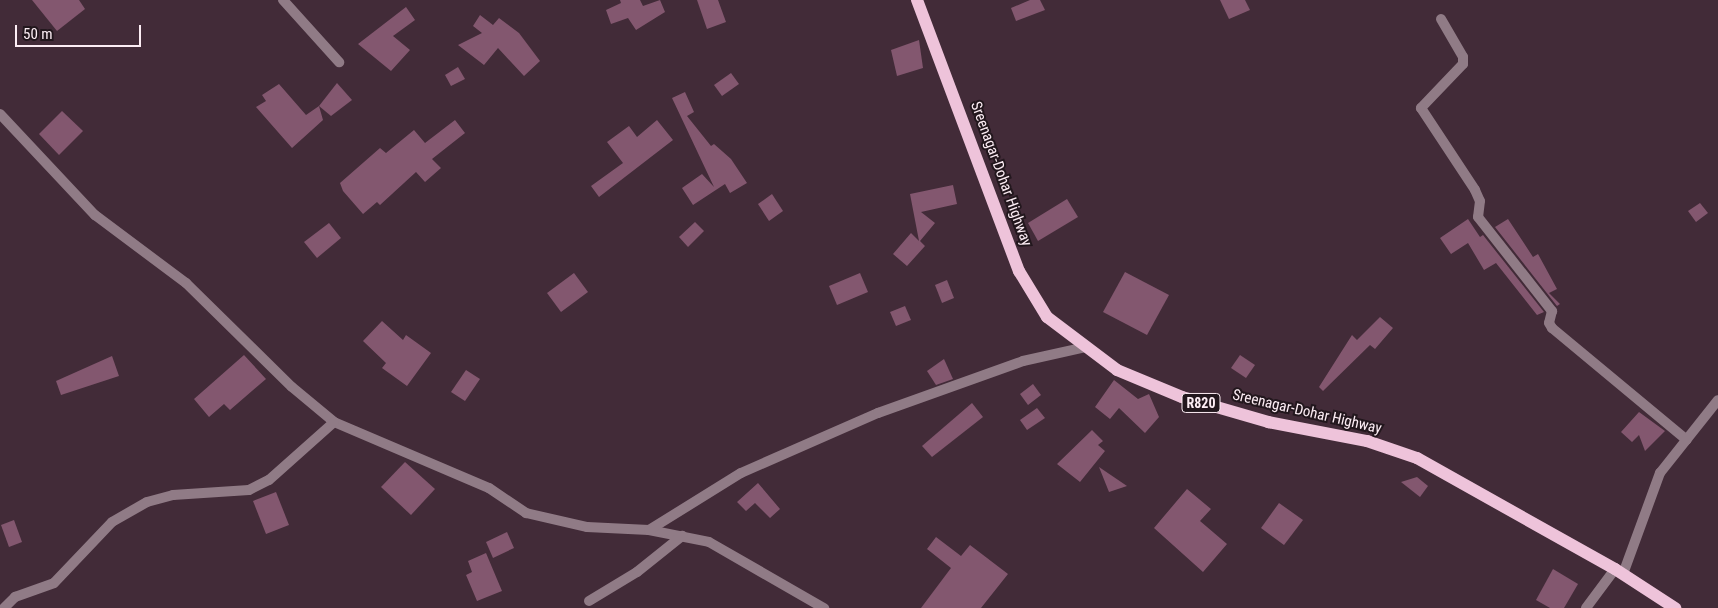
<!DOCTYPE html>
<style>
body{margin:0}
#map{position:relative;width:1718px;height:608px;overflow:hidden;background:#422b38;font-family:"Roboto Condensed",sans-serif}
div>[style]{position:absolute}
.building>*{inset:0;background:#83576f}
.street>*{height:10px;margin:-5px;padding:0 5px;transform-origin:5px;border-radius:5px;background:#907b86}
.primary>*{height:12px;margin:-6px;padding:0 6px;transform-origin:6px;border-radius:6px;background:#eec3da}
span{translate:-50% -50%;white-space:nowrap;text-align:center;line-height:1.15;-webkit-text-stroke:4px #22171d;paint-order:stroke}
.shield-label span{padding:1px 4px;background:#22171d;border:1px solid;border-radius:4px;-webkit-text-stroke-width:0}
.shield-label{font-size:14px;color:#fcedf4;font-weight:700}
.street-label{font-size:15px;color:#fcedf4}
.scale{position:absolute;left:15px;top:25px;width:126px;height:22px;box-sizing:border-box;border:2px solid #fcedf4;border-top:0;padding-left:6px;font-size:15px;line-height:18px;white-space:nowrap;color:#fcedf4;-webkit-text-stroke:4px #22171d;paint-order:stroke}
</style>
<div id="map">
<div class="building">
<div style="clip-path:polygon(32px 0,79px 0,85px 9px,57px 31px)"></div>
<div style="clip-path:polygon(620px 0,640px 0,643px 6px,660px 0,665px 12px,636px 30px,628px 18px,611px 24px,606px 10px,621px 3px)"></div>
<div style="clip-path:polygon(697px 0,718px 0,726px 22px,707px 29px)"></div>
<div style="clip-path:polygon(1030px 0,1040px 0,1045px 10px,1016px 21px,1011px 8px)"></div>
<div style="clip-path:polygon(1220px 0,1245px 0,1250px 10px,1229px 19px)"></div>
<div style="clip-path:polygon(406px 7px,415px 20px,393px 36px,410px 50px,391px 71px,358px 44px)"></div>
<div style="clip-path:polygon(480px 15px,493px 25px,499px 18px,519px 33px,540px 61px,524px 76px,498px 48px,484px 65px,458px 45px,482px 33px,473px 26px)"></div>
<div style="clip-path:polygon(919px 40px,923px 68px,897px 76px,891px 50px)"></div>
<div style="clip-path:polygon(458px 67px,465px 79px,451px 86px,445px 75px)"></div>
<div style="clip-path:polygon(731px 73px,739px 84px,722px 96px,714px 85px)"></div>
<div style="clip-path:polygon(337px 83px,352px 100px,331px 116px,319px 106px)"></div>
<div style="clip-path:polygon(279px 84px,306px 115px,319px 106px,323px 120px,292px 148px,256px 107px,266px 101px,262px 95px)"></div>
<div style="clip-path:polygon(685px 92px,694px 112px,687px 116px,711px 146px,714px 144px,731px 159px,747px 183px,730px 193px,725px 184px,693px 205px,682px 188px,702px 174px,714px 187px,672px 98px)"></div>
<div style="clip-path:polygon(62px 111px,83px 131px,59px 155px,39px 134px)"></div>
<div style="clip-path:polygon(455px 120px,465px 133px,432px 159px,441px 168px,425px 182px,416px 172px,380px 205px,377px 202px,363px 214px,343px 191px,340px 183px,380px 148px,386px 153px,414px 130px,425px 143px)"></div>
<div style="clip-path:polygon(657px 120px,673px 140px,599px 197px,591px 186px,623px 163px,607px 142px,629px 126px,637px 137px)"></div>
<div style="clip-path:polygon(953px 185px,957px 204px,921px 212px,935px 223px,920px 241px,925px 246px,907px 266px,893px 254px,911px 233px,919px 241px,910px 194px)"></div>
<div style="clip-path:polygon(772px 194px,783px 211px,769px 221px,758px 204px)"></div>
<div style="clip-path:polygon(1067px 199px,1078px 217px,1038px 241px,1028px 223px)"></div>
<div style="clip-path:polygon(1700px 203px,1708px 213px,1696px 222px,1688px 211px)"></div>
<div style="clip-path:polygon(1468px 219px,1480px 237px,1483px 235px,1544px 312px,1537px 315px,1496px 263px,1484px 270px,1468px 243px,1451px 254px,1440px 238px)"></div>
<div style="clip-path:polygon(1508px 219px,1533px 257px,1538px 254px,1557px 289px,1549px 293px,1560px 304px,1557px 306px,1495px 227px)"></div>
<div style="clip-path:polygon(695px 222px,704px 231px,688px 247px,679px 237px)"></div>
<div style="clip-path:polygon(329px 223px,341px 238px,317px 258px,304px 242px)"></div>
<div style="clip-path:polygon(1125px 272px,1169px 295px,1147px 335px,1103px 312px)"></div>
<div style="clip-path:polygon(574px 273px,588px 292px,561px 312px,547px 293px)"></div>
<div style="clip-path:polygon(860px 273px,868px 292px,837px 305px,829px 286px)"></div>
<div style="clip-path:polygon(947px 280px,954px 298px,942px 303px,935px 285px)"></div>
<div style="clip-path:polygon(905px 306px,911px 320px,896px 326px,890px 312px)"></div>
<div style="clip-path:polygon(1380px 317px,1393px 328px,1375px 349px,1370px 345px,1323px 391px,1319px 387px,1352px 335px,1357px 340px)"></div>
<div style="clip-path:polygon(382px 321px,403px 340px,406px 335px,431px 353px,407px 386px,382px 368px,386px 363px,363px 341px)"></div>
<div style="clip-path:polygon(244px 355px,266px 379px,230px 410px,224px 404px,209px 417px,194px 399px)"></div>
<div style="clip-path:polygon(1240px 355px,1255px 365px,1246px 378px,1231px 368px)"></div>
<div style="clip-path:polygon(112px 356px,119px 376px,61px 395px,56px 381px)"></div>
<div style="clip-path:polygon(944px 359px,953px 379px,936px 385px,927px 371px)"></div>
<div style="clip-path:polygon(466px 370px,480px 379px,465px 401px,451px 392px)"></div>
<div style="clip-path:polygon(1114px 380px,1138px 399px,1149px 394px,1159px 417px,1145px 433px,1119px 408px,1110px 419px,1095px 407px)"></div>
<div style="clip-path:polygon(1033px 384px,1041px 395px,1028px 405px,1020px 394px)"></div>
<div style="clip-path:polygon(972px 403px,983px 417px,932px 457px,922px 446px)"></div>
<div style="clip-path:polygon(1037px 408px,1045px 418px,1027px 430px,1020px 420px)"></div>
<div style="clip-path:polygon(1639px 412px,1665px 431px,1645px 451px,1639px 435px,1632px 442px,1621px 432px)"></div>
<div style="clip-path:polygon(1092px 430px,1103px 441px,1098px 445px,1105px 451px,1080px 482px,1057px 464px)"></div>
<div style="clip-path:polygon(405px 462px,435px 489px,411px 515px,381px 487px)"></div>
<div style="clip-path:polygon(1099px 467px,1127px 486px,1109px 492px)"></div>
<div style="clip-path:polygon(1417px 477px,1428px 486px,1420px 497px,1401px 482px)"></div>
<div style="clip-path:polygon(758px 483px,780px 509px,770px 518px,755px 503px,746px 511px,737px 502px)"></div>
<div style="clip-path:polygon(1187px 489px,1211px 509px,1200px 521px,1227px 544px,1203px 572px,1154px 528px)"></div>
<div style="clip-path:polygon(276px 492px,289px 525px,266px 534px,253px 501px)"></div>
<div style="clip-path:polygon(1279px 503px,1303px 520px,1284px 545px,1261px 528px)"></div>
<div style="clip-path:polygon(14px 520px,22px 542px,9px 547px,1px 525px)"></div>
<div style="clip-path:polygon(507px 532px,514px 548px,493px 558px,486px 542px)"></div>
<div style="clip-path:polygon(936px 537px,961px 556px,970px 545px,1008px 574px,981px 608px,921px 608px,951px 568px,927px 549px)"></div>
<div style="clip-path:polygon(486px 553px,502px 591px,477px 601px,466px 575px,472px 572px,468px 561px)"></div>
<div style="clip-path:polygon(1553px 569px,1578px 584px,1564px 608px,1550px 608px,1536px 600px)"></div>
</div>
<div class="street">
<div style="left:283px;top:0;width:84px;rotate:47.9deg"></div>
<div style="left:1441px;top:19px;width:44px;rotate:59.9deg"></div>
<div style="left:1463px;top:57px;width:7px;rotate:90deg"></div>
<div style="left:1463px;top:64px;width:61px;rotate:133.7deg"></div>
<div style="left:1421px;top:108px;width:98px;rotate:56.6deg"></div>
<div style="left:1475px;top:190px;width:12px;rotate:66deg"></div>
<div style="left:1480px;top:201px;width:16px;rotate:97deg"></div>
<div style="left:1478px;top:217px;width:120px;rotate:51.8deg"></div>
<div style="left:1552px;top:311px;width:12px;rotate:104deg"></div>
<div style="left:1549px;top:323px;width:6px;rotate:59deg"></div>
<div style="left:1552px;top:328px;width:175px;rotate:39.7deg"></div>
<div style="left:0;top:114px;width:139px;rotate:46.8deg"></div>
<div style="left:95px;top:215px;width:114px;rotate:36.8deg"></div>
<div style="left:186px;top:283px;width:148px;rotate:44.5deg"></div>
<div style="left:292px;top:387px;width:55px;rotate:39.8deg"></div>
<div style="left:334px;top:422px;width:168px;rotate:23.1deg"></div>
<div style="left:489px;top:488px;width:45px;rotate:34deg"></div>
<div style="left:526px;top:513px;width:63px;rotate:12.9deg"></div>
<div style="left:587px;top:527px;width:62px;rotate:2.8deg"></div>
<div style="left:649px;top:530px;width:61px;rotate:11.3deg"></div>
<div style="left:709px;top:542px;width:133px;rotate:29.9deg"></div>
<div style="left:649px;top:530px;width:108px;rotate:-31.8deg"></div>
<div style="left:741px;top:473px;width:150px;rotate:-23.7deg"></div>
<div style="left:878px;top:413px;width:154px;rotate:-19.7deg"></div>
<div style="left:1023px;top:361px;width:65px;rotate:-12.5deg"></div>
<div style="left:1623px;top:574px;width:108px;rotate:-69.9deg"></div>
<div style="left:1660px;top:473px;width:93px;rotate:-51.5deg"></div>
<div style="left:589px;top:601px;width:56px;rotate:-31.1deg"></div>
<div style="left:637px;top:572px;width:58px;rotate:-38.7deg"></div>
<div style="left:4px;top:608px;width:16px;rotate:-45deg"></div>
<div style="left:15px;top:597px;width:41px;rotate:-19.7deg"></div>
<div style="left:54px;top:583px;width:84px;rotate:-46.4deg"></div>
<div style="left:112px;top:522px;width:40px;rotate:-29.7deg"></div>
<div style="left:147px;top:502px;width:27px;rotate:-15deg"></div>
<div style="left:173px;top:495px;width:76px;rotate:-3.8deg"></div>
<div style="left:249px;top:490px;width:22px;rotate:-27deg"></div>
<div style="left:269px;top:480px;width:87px;rotate:-41.7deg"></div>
<div style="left:1586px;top:608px;width:49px;rotate:-53.4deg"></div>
</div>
<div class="primary">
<div style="left:917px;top:0;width:290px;rotate:69.4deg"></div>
<div style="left:1019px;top:271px;width:54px;rotate:58.7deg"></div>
<div style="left:1047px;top:317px;width:88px;rotate:37.1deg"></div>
<div style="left:1117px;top:370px;width:70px;rotate:22.6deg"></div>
<div style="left:1182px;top:397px;width:90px;rotate:16.2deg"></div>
<div style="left:1268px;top:422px;width:101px;rotate:10.9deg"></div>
<div style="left:1367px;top:441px;width:53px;rotate:18.8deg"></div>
<div style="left:1417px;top:458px;width:227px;rotate:29.3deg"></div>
<div style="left:1615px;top:569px;width:72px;rotate:33deg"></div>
</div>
<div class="shield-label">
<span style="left:1201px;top:403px">R820</span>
</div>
<div class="street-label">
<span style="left:1001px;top:174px;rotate:70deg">Sreenagar-Dohar Highway</span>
<span style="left:1307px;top:412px;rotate:13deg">Sreenagar-Dohar Highway</span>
</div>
<div class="scale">50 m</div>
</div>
